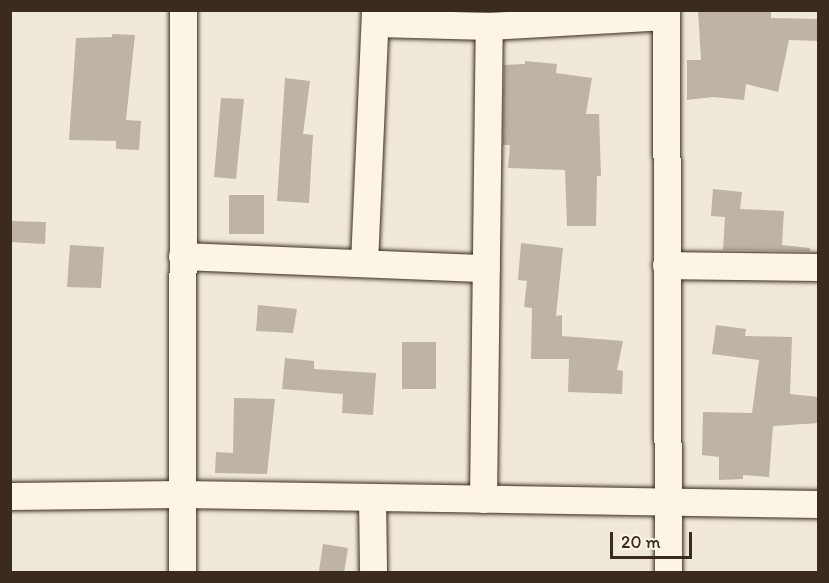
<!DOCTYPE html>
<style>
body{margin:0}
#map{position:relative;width:829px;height:583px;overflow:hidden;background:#f0e9d9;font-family:Itim,sans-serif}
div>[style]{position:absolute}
.building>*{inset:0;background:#beb3a4}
.roads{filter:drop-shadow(0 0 2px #3b2a1e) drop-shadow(0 0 2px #3b2a1e)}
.minor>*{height:27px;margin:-13.5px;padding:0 13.5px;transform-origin:13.5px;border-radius:13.5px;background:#fcf5e5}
span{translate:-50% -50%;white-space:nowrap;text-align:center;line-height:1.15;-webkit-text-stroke:6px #fcf5e5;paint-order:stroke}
.frame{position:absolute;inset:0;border:12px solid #3b2a1e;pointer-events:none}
.scale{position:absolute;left:610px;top:532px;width:82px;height:27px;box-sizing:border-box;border:3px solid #3b2a1e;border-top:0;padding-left:8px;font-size:18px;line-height:21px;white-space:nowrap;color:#3b2a1e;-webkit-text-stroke:4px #fcf5e5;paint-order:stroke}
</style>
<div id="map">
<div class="building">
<div style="clip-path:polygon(698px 10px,771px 10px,771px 18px,819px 19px,819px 41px,789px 40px,778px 92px,746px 84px,744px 100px,713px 97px,687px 100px,687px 60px,701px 60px)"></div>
<div style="clip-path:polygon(112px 34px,135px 35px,126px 120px,141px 121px,139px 150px,116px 149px,116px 141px,69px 140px,76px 38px,112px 37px)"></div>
<div style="clip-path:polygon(525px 61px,557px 64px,556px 73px,592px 78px,586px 114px,599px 114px,601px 176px,597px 176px,596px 226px,567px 226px,565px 170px,508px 168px,510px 145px,503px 145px,504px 65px,525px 64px)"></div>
<div style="clip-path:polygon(285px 78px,310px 81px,303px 134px,313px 135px,309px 203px,277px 201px)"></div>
<div style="clip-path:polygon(221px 98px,244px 99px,236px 179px,214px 177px)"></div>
<div style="clip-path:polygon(713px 189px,742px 192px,740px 209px,784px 211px,782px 245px,810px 248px,810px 251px,723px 250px,725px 217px,711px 216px)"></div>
<div style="clip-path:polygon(229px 195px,264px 195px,264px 234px,229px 234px)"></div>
<div style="clip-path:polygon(10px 221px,46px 222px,45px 244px,10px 242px)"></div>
<div style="clip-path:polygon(521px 243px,563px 248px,556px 316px,562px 315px,562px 336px,623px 341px,617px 370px,623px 371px,622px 394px,568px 392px,569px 359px,531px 359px,532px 308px,524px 307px,527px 281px,518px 280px)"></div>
<div style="clip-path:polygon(70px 245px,104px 247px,101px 288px,67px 287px)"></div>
<div style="clip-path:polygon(258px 305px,297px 309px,293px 333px,256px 331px)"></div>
<div style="clip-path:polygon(716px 325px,746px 329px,745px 336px,792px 337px,790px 394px,819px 397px,819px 423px,773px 426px,769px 477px,743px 475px,743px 479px,719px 480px,719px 457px,702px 455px,703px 412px,752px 413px,759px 360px,712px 354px)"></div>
<div style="clip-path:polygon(402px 342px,436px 342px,436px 389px,402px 389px)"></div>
<div style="clip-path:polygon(285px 358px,314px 361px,314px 369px,376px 373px,373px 415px,342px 413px,343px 394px,282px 389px)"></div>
<div style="clip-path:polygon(234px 398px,275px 399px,267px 474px,215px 473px,216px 452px,233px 453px)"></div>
<div style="clip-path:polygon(323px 544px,348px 548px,344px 573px,319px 571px)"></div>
</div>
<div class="roads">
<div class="minor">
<div style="left:666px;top:10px;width:562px;rotate:89.8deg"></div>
<div style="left:376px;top:23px;width:113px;rotate:1.5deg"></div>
<div style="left:489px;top:26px;width:177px;rotate:-3.2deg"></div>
<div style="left:182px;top:256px;width:304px;rotate:2.3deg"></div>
<div style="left:364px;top:263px;width:253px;rotate:-87.5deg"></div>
<div style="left:666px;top:265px;width:152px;rotate:0.8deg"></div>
<div style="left:10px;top:496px;width:172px;rotate:-0.7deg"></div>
<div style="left:182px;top:494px;width:636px;rotate:0.9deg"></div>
<div style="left:372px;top:497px;width:75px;rotate:89.2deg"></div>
<div style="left:483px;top:499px;width:473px;rotate:-89.3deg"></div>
<div style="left:182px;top:572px;width:562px;rotate:-89.9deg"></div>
</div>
</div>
<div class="frame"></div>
<div class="scale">20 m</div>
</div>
